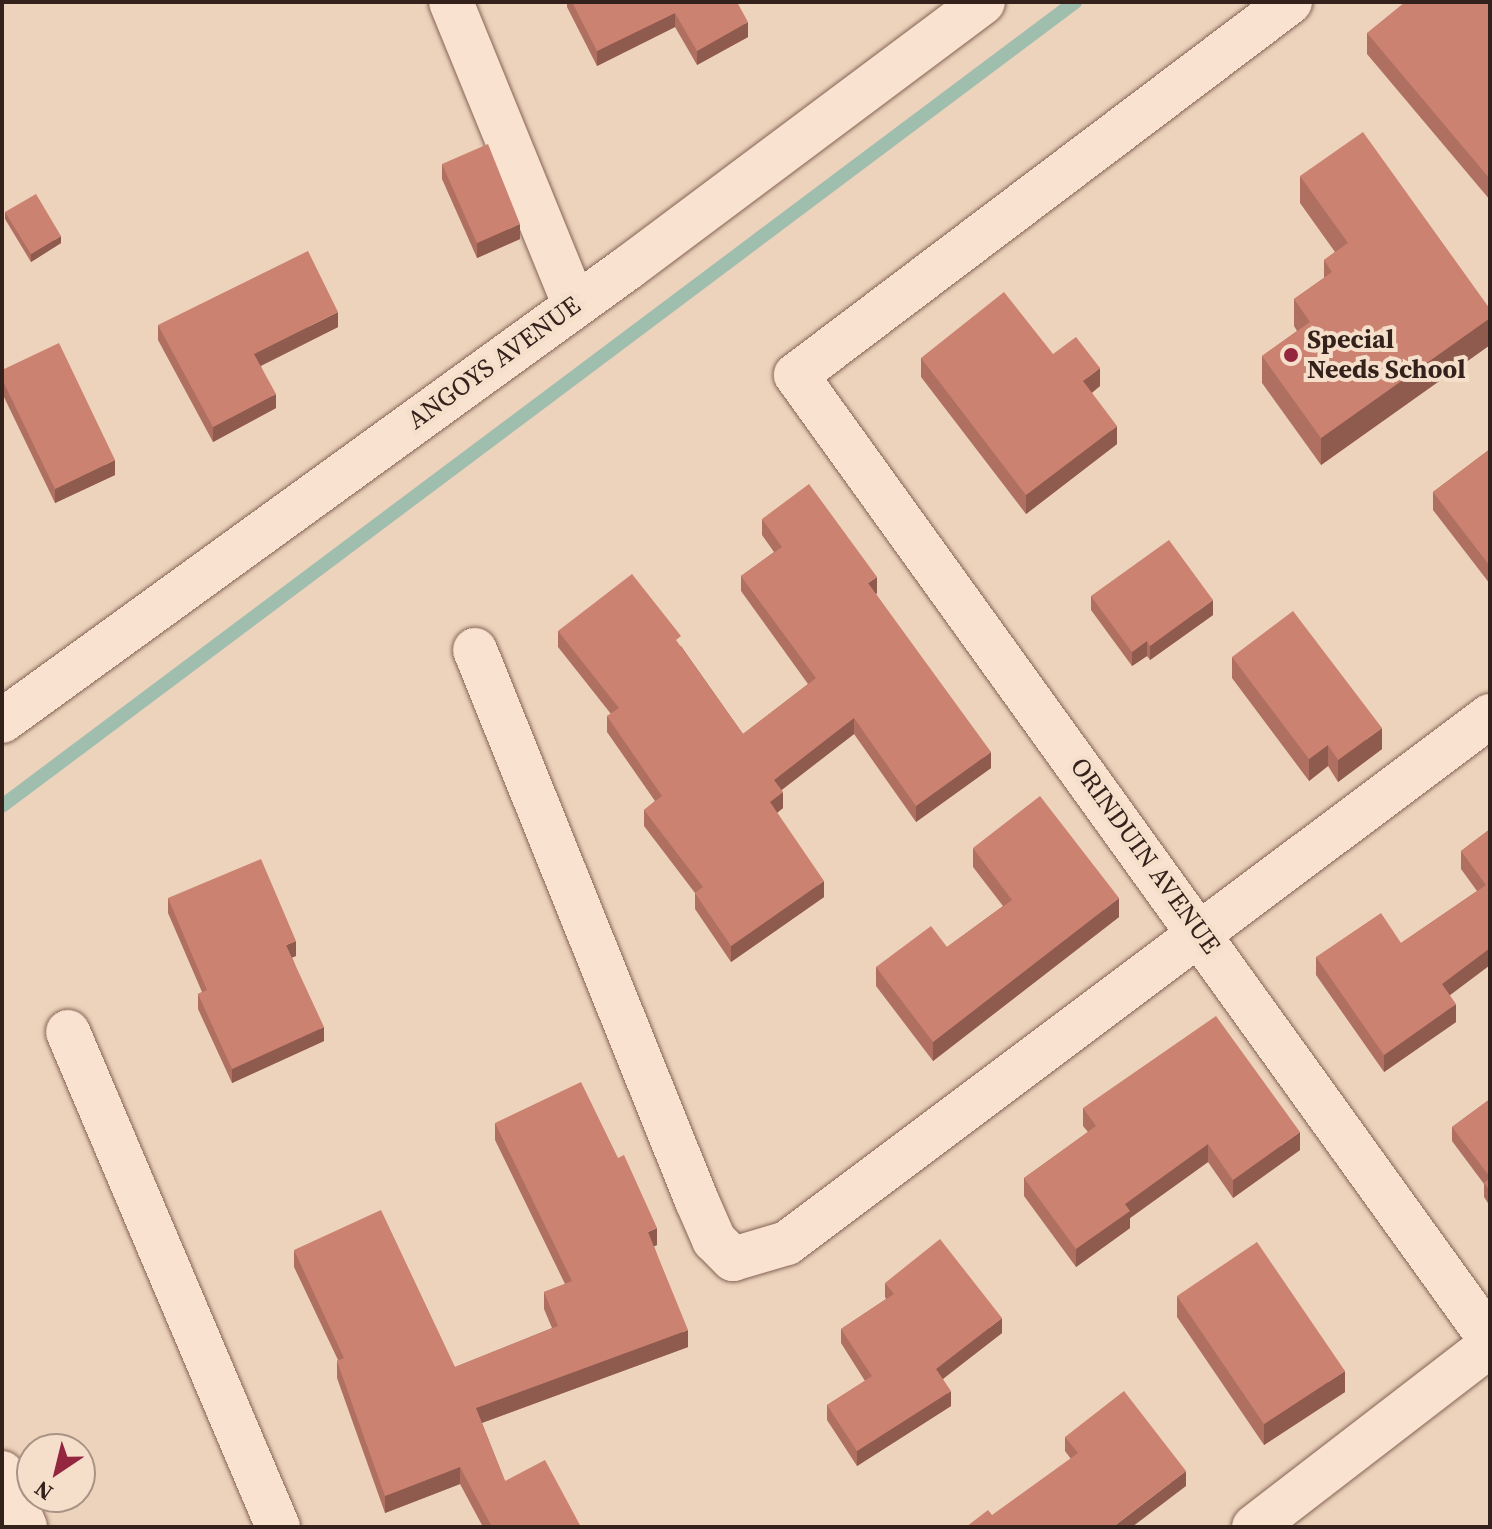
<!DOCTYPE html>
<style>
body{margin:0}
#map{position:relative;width:1492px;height:1529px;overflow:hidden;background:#edd3bc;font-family:"Source Serif 4",serif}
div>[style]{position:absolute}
.stream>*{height:14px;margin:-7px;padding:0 7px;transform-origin:7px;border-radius:7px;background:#a0beae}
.roads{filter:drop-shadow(0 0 2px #856456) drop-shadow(0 0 2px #856456)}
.minor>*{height:44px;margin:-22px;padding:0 22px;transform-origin:22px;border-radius:22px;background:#f9e2cf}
.tertiary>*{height:44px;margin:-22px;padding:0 22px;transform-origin:22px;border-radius:22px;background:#f9e2cf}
.wall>*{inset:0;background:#af7061}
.shaded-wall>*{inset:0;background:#8f5b4f}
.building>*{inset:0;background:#cc8271}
.dots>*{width:22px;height:22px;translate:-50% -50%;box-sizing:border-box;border:4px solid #f5dfcb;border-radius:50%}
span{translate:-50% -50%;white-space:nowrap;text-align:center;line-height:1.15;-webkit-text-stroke:8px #f5dfcb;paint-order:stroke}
.poi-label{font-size:26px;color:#34211b;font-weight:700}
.left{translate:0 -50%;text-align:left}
.street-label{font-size:26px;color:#34211b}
.frame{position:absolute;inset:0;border:4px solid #34211b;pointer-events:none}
.north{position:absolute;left:16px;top:1433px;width:80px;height:80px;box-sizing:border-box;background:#f5dfcb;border:2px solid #a89385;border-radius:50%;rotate:215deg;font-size:22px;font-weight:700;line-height:32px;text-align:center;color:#34211b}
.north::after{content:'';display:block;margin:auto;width:28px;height:36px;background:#942640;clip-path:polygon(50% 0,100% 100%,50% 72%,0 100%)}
</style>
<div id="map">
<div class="stream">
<div style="left:2px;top:806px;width:1341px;rotate:-36.84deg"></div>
</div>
<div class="roads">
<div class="minor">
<div style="left:451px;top:2px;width:326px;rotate:67.8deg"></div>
<div style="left:1290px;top:2px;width:619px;rotate:142.94deg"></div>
<div style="left:796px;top:375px;width:1188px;rotate:54.25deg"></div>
<div style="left:475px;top:650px;width:594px;rotate:68.06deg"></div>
<div style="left:697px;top:1201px;width:43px;rotate:66.4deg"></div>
<div style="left:714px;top:1240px;width:27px;rotate:45deg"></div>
<div style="left:733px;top:1259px;width:56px;rotate:-16.5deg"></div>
<div style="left:787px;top:1243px;width:879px;rotate:-36.86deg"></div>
<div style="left:68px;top:1032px;width:538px;rotate:67.01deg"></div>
<div style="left:1254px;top:1527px;width:298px;rotate:-37.6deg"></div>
</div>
<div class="tertiary">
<div style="left:2px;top:721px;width:774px;rotate:-35.91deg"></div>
<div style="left:629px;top:267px;width:442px;rotate:-36.8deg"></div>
<div style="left:2px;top:1473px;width:59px;rotate:66.9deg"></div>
</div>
</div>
<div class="wall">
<div style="clip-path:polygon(567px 2px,737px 2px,748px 37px,697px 65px,675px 27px,597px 66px,567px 7px)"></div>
<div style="clip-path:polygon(1490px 2px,1490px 200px,1367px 54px,1367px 33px)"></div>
<div style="clip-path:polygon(442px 164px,520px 239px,477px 258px,442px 179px)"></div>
<div style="clip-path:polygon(1300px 176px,1490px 309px,1490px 345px,1321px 465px,1262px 383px,1262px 356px,1297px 331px,1294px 326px,1294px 299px,1324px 278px,1324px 260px,1335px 252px,1300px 203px)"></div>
<div style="clip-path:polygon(5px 212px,61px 243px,31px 262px,5px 219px)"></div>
<div style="clip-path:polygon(158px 325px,338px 327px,261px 366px,276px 408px,213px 442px,158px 340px)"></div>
<div style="clip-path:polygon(1053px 354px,1100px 386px,1092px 393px,1117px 444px,1026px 514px,921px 377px,921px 358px)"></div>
<div style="clip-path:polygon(2px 370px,115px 475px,55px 503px,2px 393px)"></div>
<div style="clip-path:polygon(1490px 449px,1490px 584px,1433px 510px,1433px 492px)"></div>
<div style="clip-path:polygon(762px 519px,877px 593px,876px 594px,991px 768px,916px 822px,854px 734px,781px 790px,783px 808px,777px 813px,824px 897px,731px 962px,695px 909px,695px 893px,644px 826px,644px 810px,655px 801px,607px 732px,607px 716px,611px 714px,558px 647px,558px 631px,681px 646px,743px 734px,808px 684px,741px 591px,741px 576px,774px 552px,762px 535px)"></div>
<div style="clip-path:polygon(1091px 596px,1213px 615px,1150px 660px,1147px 656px,1132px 666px,1091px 610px)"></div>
<div style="clip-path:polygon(1232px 657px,1382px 749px,1338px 782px,1328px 766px,1309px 781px,1232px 678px)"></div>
<div style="clip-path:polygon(1490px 829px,1490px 965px,1450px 995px,1456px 1022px,1384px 1072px,1316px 975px,1316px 957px,1401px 943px,1477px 891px,1461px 869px,1461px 851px)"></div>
<div style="clip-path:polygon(973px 848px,1119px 917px,933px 1061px,876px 986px,876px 967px,947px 947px,1003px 906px,973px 867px)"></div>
<div style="clip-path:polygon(168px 898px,296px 956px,292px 957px,324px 1041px,232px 1083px,198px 1009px,198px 994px,202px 992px,168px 913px)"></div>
<div style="clip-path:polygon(1490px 1099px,1490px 1206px,1484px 1197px,1484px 1184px,1452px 1141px,1452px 1127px)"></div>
<div style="clip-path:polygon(1083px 1108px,1300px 1150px,1233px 1198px,1208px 1162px,1130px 1218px,1130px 1228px,1076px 1267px,1024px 1196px,1024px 1178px,1088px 1132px,1083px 1126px)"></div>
<div style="clip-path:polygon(495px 1123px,657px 1245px,654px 1246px,688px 1347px,482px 1423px,505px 1481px,581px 1527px,483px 1527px,460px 1484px,385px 1513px,337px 1378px,337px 1361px,338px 1360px,294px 1267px,294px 1250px,455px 1367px,552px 1328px,544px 1309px,544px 1292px,565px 1284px,495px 1140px)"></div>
<div style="clip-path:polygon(885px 1283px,1002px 1333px,943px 1379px,951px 1406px,857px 1466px,827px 1420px,827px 1405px,865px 1381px,841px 1343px,841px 1329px,886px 1299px,885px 1297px)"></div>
<div style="clip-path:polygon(1177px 1296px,1345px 1392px,1264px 1445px,1177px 1317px)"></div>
<div style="clip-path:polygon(1065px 1437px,1186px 1486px,1071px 1459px,1065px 1451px)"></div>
</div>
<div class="shaded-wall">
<div style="clip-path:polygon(675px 13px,675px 27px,597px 66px,597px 51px)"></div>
<div style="clip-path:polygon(748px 22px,748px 37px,697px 65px,697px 51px)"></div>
<div style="clip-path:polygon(520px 224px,520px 239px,477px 258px,477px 243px)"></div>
<div style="clip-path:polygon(61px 236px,61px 243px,31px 262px,31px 254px)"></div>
<div style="clip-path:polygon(338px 312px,338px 327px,254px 369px,254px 354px)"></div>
<div style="clip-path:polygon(1490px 318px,1490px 345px,1321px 465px,1321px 438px)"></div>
<div style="clip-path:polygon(1100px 368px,1100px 386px,1083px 399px,1083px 381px)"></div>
<div style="clip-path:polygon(276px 394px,276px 408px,213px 442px,213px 427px)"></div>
<div style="clip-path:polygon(1117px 426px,1117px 444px,1026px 514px,1026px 495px)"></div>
<div style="clip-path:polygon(115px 460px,115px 475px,55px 503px,55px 489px)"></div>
<div style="clip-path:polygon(877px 577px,877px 593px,868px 599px,868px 583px)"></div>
<div style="clip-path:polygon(1213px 600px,1213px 615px,1150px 660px,1150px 646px)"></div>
<div style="clip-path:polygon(1147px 641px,1147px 656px,1132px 666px,1132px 652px)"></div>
<div style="clip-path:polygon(854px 718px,854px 734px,774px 796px,774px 780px)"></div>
<div style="clip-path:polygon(1382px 728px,1382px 749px,1338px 782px,1338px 760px)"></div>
<div style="clip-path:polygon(1328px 745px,1328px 766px,1309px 781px,1309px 759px)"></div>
<div style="clip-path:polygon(991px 752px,991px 768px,916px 822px,916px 806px)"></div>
<div style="clip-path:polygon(783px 792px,783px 808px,770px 818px,770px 802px)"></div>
<div style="clip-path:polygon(824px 881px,824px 897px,731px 962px,731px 946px)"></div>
<div style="clip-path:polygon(1119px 898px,1119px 917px,933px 1061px,933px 1042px)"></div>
<div style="clip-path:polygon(296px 941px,296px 956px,286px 960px,286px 945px)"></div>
<div style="clip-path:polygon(1490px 948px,1490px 965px,1442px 1001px,1442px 984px)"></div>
<div style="clip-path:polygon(1456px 1004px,1456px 1022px,1384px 1072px,1384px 1055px)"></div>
<div style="clip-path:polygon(324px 1027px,324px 1041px,232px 1083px,232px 1069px)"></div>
<div style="clip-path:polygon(1300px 1132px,1300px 1150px,1233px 1198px,1233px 1180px)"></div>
<div style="clip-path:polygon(1208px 1144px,1208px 1162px,1130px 1218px,1130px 1228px,1076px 1267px,1076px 1249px,1125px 1204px)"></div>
<div style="clip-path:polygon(657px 1228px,657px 1245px,648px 1249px,648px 1232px)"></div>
<div style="clip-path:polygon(1002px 1318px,1002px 1333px,936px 1384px,936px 1369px)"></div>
<div style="clip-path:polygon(688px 1330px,688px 1347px,476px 1425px,476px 1408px)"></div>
<div style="clip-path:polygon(1345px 1371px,1345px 1392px,1264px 1445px,1264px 1424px)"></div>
<div style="clip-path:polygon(951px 1391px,951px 1406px,857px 1466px,857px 1451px)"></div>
<div style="clip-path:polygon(460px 1467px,460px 1484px,385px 1513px,385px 1496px)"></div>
<div style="clip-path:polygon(1186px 1471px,1186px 1486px,1132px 1527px,1113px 1527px)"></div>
</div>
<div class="building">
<div style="clip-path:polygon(572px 2px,737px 2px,748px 22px,697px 51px,675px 13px,597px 51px)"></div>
<div style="clip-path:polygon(1405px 2px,1490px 2px,1490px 179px,1367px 33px)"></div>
<div style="clip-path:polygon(1363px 132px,1490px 309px,1490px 318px,1321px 438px,1262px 356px,1310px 322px,1294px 299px,1332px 272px,1324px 260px,1348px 243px,1300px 176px)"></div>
<div style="clip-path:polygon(488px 144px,520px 224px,477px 243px,442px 164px)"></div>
<div style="clip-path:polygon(36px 194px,61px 236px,31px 254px,5px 212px)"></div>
<div style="clip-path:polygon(308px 251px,338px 312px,254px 354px,276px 394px,213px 427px,158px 325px)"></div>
<div style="clip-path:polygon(1004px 292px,1053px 354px,1076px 337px,1100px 368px,1083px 381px,1117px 426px,1026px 495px,921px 358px)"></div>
<div style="clip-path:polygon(59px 343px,115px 460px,55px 489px,2px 379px,2px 370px)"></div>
<div style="clip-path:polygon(1490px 449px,1490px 566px,1433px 492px)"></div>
<div style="clip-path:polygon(809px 484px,877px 577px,868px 583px,991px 752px,916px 806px,854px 718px,774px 780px,783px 792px,770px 802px,824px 881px,731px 946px,695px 893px,703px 887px,644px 810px,662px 796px,607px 716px,619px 708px,558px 631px,632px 574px,681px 636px,676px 640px,743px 734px,816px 678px,741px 576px,782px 547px,762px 519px)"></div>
<div style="clip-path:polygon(1169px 540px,1213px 600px,1150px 646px,1147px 641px,1132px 652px,1091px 596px)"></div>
<div style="clip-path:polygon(1293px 611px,1382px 728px,1338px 760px,1328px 745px,1309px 759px,1232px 657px)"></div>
<div style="clip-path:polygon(1040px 796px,1119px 898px,933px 1042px,876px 967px,931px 926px,947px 947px,1012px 900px,973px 848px)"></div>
<div style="clip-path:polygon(1490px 829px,1490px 948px,1442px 984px,1456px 1004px,1384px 1055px,1316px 957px,1381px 913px,1401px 943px,1486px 885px,1461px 851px)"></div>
<div style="clip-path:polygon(261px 859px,296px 941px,286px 945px,324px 1027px,232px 1069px,198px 994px,207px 990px,168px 898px)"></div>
<div style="clip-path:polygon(1216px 1016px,1300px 1132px,1233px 1180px,1208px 1144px,1125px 1204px,1130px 1211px,1076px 1249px,1024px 1178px,1096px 1126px,1083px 1108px)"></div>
<div style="clip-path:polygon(581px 1082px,618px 1158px,624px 1155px,657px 1228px,648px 1232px,688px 1330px,476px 1408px,505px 1481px,545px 1460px,581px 1527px,492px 1527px,460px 1467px,385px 1496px,337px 1361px,344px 1358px,294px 1250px,381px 1210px,455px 1367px,558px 1326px,544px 1292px,572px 1281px,495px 1123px)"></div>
<div style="clip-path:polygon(1490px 1099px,1490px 1177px,1452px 1127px)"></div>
<div style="clip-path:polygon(1490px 1178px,1490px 1191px,1484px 1183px)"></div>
<div style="clip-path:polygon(940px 1239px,1002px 1318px,936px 1369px,951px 1391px,857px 1451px,827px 1405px,872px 1376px,841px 1329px,894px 1294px,885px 1283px)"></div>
<div style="clip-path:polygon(1257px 1242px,1345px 1371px,1264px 1424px,1177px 1296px)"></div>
<div style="clip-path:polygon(1124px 1391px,1186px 1471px,1113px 1527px,966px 1527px,988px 1510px,992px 1515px,1078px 1453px,1065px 1437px)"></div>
</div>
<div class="dots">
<div style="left:1291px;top:355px;background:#942640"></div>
</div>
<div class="poi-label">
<span class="left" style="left:1307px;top:355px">Special<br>Needs School</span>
</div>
<div class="street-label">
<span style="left:494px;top:363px;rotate:-36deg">ANGOYS AVENUE</span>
<span style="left:1145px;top:856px;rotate:54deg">ORINDUIN AVENUE</span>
</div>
<div class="frame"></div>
<div class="north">N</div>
</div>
